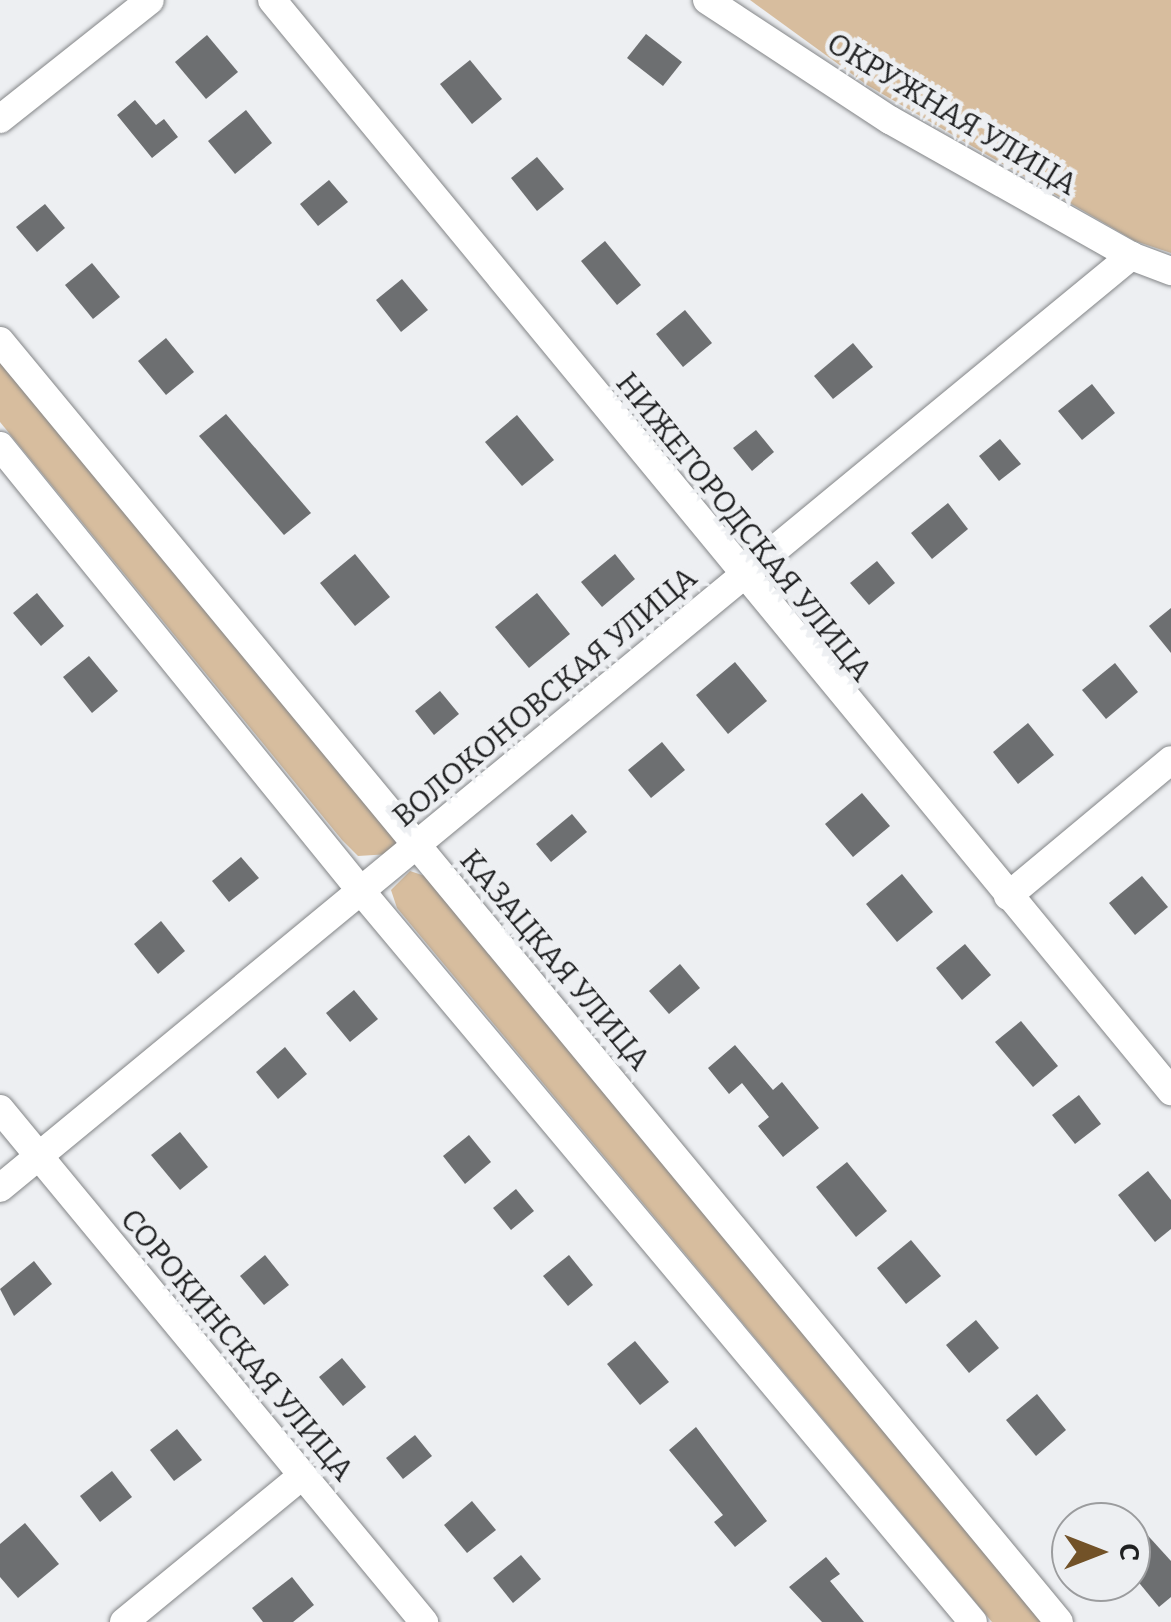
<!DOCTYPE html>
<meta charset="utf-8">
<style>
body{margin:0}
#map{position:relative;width:1171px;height:1622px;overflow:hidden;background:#edeff2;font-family:Bitter,serif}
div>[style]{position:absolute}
.green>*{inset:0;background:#d7bd9e}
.building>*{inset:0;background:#6d6f71}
.roads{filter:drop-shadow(0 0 2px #838587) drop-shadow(0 0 2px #838587)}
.minor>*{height:28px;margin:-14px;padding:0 14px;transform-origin:14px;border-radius:14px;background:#fff}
span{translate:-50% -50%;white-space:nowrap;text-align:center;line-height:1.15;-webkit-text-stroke:9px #edeff2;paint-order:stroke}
.street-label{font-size:30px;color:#1f2021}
.north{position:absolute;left:1051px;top:1502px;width:100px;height:100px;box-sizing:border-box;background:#edeff2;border:2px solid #9b9c9e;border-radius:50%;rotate:90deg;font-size:28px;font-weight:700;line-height:40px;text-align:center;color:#1f2021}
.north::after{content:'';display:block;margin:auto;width:35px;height:45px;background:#725228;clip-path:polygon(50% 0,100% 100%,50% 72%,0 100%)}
</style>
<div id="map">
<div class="green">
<div style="clip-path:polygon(750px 0,1171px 0,1171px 253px,1135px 241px,867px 85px)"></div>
<div style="clip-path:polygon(0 357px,388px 824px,397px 844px,390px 854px,358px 856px,342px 840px,0 422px)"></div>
<div style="clip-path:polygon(410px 871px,431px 878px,1051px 1622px,992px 1622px,397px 908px,391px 890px)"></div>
</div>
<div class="building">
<div style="clip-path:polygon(646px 34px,682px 62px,663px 86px,627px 58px)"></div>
<div style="clip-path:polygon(207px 35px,238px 72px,206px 99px,175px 62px)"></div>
<div style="clip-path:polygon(470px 60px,502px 99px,472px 124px,440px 84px)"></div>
<div style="clip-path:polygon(135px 100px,156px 125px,164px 119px,178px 137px,152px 158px,117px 115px)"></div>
<div style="clip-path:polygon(246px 110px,272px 143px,235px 174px,208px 141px)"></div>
<div style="clip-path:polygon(537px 157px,564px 189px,537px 211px,511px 178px)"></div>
<div style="clip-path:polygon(329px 180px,348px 202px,318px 226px,300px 204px)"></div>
<div style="clip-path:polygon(45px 204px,65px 228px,37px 252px,16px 227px)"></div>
<div style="clip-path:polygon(605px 241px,641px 285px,617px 305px,581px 261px)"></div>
<div style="clip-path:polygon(92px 263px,120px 297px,93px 319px,65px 285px)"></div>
<div style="clip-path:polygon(402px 279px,428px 310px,401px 332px,376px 300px)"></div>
<div style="clip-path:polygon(685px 310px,712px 343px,683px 367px,656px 334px)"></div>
<div style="clip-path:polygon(166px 338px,194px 372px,166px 395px,138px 361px)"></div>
<div style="clip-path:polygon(853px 343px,873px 367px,833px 399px,814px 376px)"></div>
<div style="clip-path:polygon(1092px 384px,1115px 413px,1082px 440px,1058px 411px)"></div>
<div style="clip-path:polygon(226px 414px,311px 513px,284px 535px,199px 436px)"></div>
<div style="clip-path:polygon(517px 415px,554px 460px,522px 486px,485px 442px)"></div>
<div style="clip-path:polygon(756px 430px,774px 452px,752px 471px,733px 448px)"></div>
<div style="clip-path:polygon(1000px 439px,1021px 464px,999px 481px,979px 456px)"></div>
<div style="clip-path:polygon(948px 503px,968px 529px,932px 559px,911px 533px)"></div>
<div style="clip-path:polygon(355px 554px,390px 597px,355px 626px,320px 583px)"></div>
<div style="clip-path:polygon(615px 554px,635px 579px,602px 607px,581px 582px)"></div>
<div style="clip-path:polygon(877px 561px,895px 583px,869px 605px,850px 583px)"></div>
<div style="clip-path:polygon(37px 593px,64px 626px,41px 646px,13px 613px)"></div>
<div style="clip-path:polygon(537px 593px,570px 634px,529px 668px,495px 627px)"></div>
<div style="clip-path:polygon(1171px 608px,1171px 653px,1149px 626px)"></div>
<div style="clip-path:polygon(89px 656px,118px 691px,92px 713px,63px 677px)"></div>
<div style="clip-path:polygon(735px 662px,767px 701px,728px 734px,696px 695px)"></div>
<div style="clip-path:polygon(1115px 663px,1138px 692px,1106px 719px,1082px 690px)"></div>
<div style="clip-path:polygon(440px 691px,459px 714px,434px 735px,415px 711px)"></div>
<div style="clip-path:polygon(1028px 723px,1054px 755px,1018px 784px,993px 752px)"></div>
<div style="clip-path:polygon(662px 742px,685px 770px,651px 798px,628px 770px)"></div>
<div style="clip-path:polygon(862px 793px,890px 826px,853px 857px,825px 824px)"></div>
<div style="clip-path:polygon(572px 814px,587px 832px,551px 862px,536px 844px)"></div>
<div style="clip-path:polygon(241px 857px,259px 878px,229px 902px,212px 881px)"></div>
<div style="clip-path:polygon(902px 874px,933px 912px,897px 942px,866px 904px)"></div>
<div style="clip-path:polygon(1142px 876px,1168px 907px,1135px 935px,1109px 903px)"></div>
<div style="clip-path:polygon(161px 921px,185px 951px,158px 974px,134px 944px)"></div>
<div style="clip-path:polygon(965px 944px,991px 975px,962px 1000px,936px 968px)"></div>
<div style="clip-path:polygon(680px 964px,700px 988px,669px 1014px,649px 991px)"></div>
<div style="clip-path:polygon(354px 990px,378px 1019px,350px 1042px,326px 1013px)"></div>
<div style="clip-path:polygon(1021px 1021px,1058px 1066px,1033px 1087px,995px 1042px)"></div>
<div style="clip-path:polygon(735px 1045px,773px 1090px,782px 1082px,819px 1128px,783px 1157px,758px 1126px,769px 1117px,742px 1083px,729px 1094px,708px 1068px)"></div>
<div style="clip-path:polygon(285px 1047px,307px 1074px,278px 1099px,256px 1072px)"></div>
<div style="clip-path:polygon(1079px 1095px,1101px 1124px,1075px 1144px,1052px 1115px)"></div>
<div style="clip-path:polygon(180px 1132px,208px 1167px,180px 1190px,151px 1155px)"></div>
<div style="clip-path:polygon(469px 1135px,491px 1162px,465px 1184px,443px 1156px)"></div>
<div style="clip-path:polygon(847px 1162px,887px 1211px,856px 1237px,816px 1187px)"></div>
<div style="clip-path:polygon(1148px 1171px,1171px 1200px,1171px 1229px,1155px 1242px,1118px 1195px)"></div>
<div style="clip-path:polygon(516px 1189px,534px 1211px,511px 1230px,493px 1208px)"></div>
<div style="clip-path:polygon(911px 1240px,941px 1276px,906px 1304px,877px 1268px)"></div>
<div style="clip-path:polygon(265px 1255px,289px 1285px,264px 1305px,240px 1276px)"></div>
<div style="clip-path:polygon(569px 1255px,593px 1285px,568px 1306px,543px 1276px)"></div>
<div style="clip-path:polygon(34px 1261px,52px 1284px,14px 1316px,0 1289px)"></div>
<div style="clip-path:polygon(976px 1320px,999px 1348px,969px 1373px,946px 1345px)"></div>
<div style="clip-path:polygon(635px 1341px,669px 1382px,640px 1405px,607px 1364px)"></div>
<div style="clip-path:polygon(342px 1358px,366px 1387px,343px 1406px,319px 1377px)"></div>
<div style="clip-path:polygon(1037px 1394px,1066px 1430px,1036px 1456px,1006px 1420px)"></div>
<div style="clip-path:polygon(696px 1427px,767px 1521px,735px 1547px,714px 1522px,723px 1515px,669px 1450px)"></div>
<div style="clip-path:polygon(177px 1429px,202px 1460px,174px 1481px,150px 1450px)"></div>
<div style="clip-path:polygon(415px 1435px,432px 1456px,403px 1479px,386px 1458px)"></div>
<div style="clip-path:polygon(112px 1471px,132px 1497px,100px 1522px,80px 1496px)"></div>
<div style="clip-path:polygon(472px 1501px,496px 1530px,467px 1553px,444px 1525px)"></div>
<div style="clip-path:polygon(1131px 1517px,1171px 1561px,1171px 1597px,1159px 1607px,1131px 1573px)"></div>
<div style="clip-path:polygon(25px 1523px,59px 1564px,18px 1598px,0 1577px,0 1544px)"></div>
<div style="clip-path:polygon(521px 1555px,541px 1579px,513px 1603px,493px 1578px)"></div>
<div style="clip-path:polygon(826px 1557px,840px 1574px,830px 1581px,864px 1622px,822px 1622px,789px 1587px)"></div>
<div style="clip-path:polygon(292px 1577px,314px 1605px,293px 1622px,263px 1622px,252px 1608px)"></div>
</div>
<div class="roads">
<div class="minor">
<div style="left:272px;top:0;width:1414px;rotate:50.51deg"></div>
<div style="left:707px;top:0;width:219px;rotate:33.3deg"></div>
<div style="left:890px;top:120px;width:277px;rotate:29.4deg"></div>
<div style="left:1131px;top:256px;width:43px;rotate:20.6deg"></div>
<div style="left:0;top:119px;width:191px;rotate:-38.4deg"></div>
<div style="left:0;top:341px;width:1662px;rotate:50.42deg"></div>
<div style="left:0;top:446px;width:573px;rotate:50.95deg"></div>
<div style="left:361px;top:891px;width:953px;rotate:50.06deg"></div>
<div style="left:1008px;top:896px;width:212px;rotate:-39.8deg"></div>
<div style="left:0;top:1109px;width:666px;rotate:50.43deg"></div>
<div style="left:0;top:1188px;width:1466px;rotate:-39.49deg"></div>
<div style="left:124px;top:1622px;width:230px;rotate:-39.4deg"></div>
</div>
</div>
<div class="street-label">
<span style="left:952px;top:114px;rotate:31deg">ОКРУЖНАЯ УЛИЦА</span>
<span style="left:744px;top:527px;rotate:51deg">НИЖЕГОРОДСКАЯ УЛИЦА</span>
<span style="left:545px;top:697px;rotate:-40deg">ВОЛОКОНОВСКАЯ УЛИЦА</span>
<span style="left:555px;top:960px;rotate:50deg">КАЗАЦКАЯ УЛИЦА</span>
<span style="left:237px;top:1345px;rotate:50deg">СОРОКИНСКАЯ УЛИЦА</span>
</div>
<div class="north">С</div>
</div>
